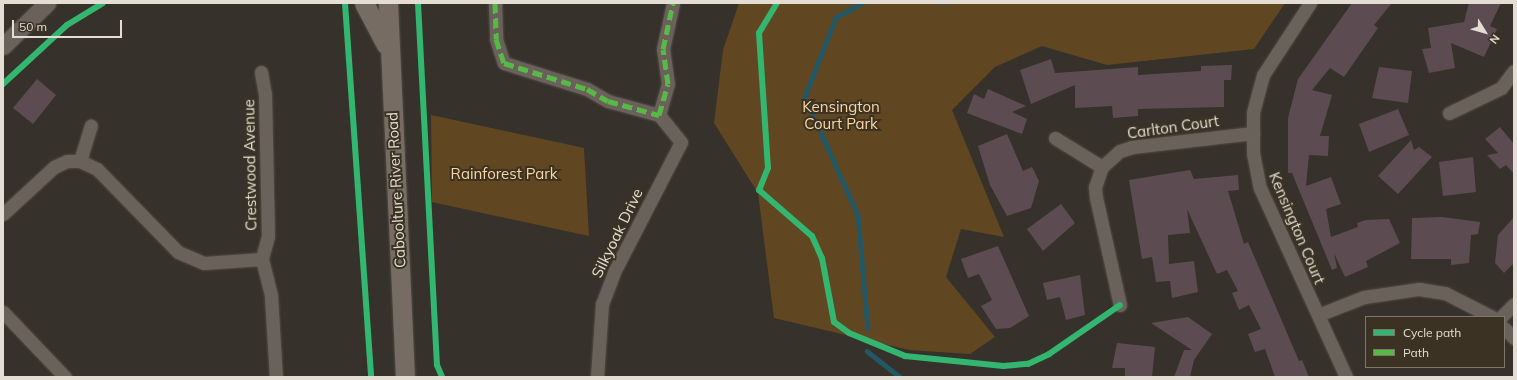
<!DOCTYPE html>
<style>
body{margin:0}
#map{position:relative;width:1517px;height:380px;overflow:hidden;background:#36312a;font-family:Mulish,sans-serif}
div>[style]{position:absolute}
.green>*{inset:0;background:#604721}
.stream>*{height:4.5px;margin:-2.25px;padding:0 2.25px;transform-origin:2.25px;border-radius:2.25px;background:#245764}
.building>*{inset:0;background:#5c4c52}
.roads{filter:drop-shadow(0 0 1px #514d46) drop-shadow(0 0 1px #514d46)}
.minor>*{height:13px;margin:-6.5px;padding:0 6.5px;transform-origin:6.5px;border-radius:6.5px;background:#6a625a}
.tertiary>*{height:17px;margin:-8.5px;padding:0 8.5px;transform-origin:8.5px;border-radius:8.5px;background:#6a625a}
.secondary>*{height:19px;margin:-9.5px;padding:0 9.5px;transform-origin:9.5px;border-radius:9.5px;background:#776c63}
.quiet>*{height:5px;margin-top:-2.5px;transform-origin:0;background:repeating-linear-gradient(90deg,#58b947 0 10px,transparent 0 15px)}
.cycleway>*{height:6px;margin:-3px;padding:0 3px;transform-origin:3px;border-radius:3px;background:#33b770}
span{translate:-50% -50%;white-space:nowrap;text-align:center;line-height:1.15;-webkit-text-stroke:4px #3c3224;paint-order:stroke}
.park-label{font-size:15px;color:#fcd6a0}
.street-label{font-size:15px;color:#e3ddd4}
.frame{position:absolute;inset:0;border:4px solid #e3ddd4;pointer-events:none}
.legend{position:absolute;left:1365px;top:316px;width:140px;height:52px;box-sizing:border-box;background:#3c3224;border:1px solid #7f766a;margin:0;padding:5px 7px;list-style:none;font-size:12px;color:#e3ddd4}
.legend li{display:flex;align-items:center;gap:8px;height:20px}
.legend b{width:20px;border:1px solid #7f766a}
.north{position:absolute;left:1465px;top:12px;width:40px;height:40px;-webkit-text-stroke:3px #3c3224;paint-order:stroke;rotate:127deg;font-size:11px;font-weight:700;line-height:16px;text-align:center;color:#e3ddd4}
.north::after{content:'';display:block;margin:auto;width:14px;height:18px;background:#e3ddd4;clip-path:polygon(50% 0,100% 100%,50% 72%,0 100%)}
.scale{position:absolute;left:12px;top:20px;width:110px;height:18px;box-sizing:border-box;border:2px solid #e3ddd4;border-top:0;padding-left:5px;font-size:12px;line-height:14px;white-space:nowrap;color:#e3ddd4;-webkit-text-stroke:3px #3c3224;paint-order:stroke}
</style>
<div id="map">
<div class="green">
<div style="clip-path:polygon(739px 3px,1285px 3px,1254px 49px,1107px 65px,1042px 46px,995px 67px,952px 110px,1004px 237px,961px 229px,946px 277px,995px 337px,970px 354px,909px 350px,774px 318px,758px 193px,714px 123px,723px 50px)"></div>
<div style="clip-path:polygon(431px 115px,584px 148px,589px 236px,432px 202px)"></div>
</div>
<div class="stream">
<div style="left:863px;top:3px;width:31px;rotate:151deg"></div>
<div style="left:836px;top:18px;width:85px;rotate:111.4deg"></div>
<div style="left:805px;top:97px;width:129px;rotate:65.8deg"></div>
<div style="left:858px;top:215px;width:114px;rotate:85deg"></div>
<div style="left:941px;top:3px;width:6px"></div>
<div style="left:867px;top:351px;width:42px;rotate:38.2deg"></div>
</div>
<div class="building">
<div style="clip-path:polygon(1352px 3px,1392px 3px,1374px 25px,1378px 28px,1344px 77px,1330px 68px,1312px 90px,1332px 95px,1320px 136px,1329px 136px,1328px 156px,1309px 155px,1306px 186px,1331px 177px,1341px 204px,1326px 209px,1331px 237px,1358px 227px,1357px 223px,1366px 220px,1389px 219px,1400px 243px,1366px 261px,1368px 267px,1345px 277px,1334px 253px,1337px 268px,1332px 270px,1292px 173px,1288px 173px,1288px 118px,1298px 79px)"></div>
<div style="clip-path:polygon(1469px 3px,1501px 3px,1490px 26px,1497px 29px,1484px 57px,1451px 43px,1455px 68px,1429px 73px,1422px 49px,1431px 48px,1428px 28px,1464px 22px)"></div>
<div style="clip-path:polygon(1051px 59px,1055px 73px,1138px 67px,1138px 75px,1201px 71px,1201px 66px,1232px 65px,1231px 80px,1224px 80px,1224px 107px,1138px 109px,1138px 116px,1113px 118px,1112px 106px,1075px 108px,1075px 85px,1031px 104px,1020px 70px)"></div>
<div style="clip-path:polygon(1379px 67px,1412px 71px,1408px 103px,1372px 98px)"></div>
<div style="clip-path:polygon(37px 79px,56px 95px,33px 124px,13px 108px)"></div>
<div style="clip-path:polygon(988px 89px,1026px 106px,1012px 112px,1027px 119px,1022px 134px,967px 113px,974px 94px,984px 99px)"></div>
<div style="clip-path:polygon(1398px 109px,1409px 135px,1369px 152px,1359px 124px)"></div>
<div style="clip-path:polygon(1500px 127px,1514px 144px,1514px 174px,1506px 165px,1500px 169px,1487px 155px,1498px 153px,1485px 139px)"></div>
<div style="clip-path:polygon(1007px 134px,1023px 171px,1032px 167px,1039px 181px,1031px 208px,1007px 216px,990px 185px,978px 146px)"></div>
<div style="clip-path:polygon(1411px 140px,1414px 150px,1419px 147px,1432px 157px,1398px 194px,1378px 176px)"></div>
<div style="clip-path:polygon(1473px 157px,1476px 192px,1443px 196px,1439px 162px)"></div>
<div style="clip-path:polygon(1190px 170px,1194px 179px,1238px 175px,1239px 190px,1228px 191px,1244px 244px,1248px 242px,1299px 361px,1302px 360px,1309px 377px,1275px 377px,1265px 349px,1255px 352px,1248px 334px,1261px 329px,1249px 305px,1239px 310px,1232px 293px,1238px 291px,1227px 270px,1217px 274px,1187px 209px,1190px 233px,1168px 235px,1169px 264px,1194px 261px,1198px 292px,1172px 298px,1170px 281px,1156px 282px,1152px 257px,1142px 259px,1129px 180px)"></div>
<div style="clip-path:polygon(1061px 204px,1075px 223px,1043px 251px,1027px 229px)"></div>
<div style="clip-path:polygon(1442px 217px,1480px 222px,1478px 234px,1471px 235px,1469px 263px,1451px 265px,1451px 259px,1411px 259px,1412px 218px)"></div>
<div style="clip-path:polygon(1514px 217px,1514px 263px,1504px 273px,1495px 263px,1498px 235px)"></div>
<div style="clip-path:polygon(998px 246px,1029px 316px,1010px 328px,996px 329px,981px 306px,992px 300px,979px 274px,968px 278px,961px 259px)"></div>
<div style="clip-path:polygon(1080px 275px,1085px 315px,1066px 320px,1060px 297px,1047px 300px,1043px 283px)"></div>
<div style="clip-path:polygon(1188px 317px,1212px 334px,1194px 360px,1190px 377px,1174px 377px,1184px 350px,1192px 350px,1151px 323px)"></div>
<div style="clip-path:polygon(1117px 343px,1155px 347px,1152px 377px,1125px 377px,1125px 368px,1112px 368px)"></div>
</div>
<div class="roads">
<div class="minor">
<div style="left:495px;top:3px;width:36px;rotate:88deg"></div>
<div style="left:496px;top:39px;width:25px;rotate:72deg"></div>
<div style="left:504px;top:63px;width:87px;rotate:17.4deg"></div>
<div style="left:587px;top:89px;width:24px;rotate:30deg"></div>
<div style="left:608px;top:101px;width:53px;rotate:15.4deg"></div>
<div style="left:659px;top:115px;width:32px;rotate:-74deg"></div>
<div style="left:668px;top:84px;width:35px;rotate:-98deg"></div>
<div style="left:663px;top:49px;width:47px;rotate:-77.7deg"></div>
<div style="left:1310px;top:3px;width:86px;rotate:123.1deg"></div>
<div style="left:1263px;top:75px;width:39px;rotate:105deg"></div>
<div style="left:1253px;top:113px;width:40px;rotate:90deg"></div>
<div style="left:1253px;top:153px;width:36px;rotate:79deg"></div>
<div style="left:1260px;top:188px;width:208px;rotate:65.5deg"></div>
<div style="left:261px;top:72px;width:22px;rotate:80deg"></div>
<div style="left:265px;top:94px;width:142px;rotate:88.8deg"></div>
<div style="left:268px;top:236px;width:24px;rotate:105deg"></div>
<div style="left:262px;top:259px;width:38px;rotate:76deg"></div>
<div style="left:271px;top:296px;width:81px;rotate:86.5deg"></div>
<div style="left:1449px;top:113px;width:58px;rotate:-25.7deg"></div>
<div style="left:1501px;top:88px;width:21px;rotate:-53deg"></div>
<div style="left:1055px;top:138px;width:55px;rotate:31.7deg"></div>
<div style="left:80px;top:161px;width:37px;rotate:-73deg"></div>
<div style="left:3px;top:214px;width:69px;rotate:-42.7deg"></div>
<div style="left:54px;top:167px;width:14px;rotate:-25deg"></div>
<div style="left:67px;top:161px;width:13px"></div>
<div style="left:80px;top:161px;width:19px;rotate:25deg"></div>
<div style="left:97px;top:169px;width:116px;rotate:45.7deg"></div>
<div style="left:178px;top:252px;width:28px;rotate:23deg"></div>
<div style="left:204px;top:263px;width:58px;rotate:-3.9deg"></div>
<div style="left:1120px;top:305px;width:110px;rotate:-102.6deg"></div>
<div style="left:1096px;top:198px;width:11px;rotate:-95deg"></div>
<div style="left:1095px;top:187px;width:21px;rotate:-71deg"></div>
<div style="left:1102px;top:167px;width:24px;rotate:-42deg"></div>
<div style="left:1120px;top:151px;width:13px;rotate:-18deg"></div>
<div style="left:1132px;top:147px;width:122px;rotate:-6.6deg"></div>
<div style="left:3px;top:312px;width:90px;rotate:46.4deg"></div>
<div style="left:1318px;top:315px;width:49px;rotate:-21.4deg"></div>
<div style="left:1364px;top:297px;width:56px;rotate:-8.3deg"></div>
<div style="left:1419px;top:289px;width:26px;rotate:9deg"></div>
<div style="left:1445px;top:293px;width:53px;rotate:27.1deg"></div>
<div style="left:1501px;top:317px;width:18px;rotate:-45deg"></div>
<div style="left:1504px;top:328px;width:14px;rotate:45deg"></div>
<div style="left:597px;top:377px;width:73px;rotate:-86.1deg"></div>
<div style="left:602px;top:304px;width:34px;rotate:-69deg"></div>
<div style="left:614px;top:272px;width:146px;rotate:-62.7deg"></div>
<div style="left:681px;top:142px;width:35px;rotate:-129deg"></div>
</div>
<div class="tertiary">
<div style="left:3px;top:46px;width:62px;rotate:-44.3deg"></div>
</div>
<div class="secondary">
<div style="left:364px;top:3px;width:47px;rotate:62.4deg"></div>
<div style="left:388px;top:3px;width:374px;rotate:87.4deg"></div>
</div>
</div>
<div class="quiet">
<div style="left:495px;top:3px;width:36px;rotate:88deg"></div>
<div style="left:496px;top:39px;width:25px;rotate:72deg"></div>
<div style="left:504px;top:63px;width:87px;rotate:17.4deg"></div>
<div style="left:587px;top:89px;width:24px;rotate:30deg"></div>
<div style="left:608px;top:101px;width:53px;rotate:15.4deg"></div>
<div style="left:659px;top:115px;width:32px;rotate:-74deg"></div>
<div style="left:668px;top:84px;width:35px;rotate:-98deg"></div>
<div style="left:663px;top:49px;width:47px;rotate:-77.7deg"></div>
</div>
<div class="cycleway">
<div style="left:345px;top:3px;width:375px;rotate:86deg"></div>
<div style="left:418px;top:3px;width:362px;rotate:87deg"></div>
<div style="left:437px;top:365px;width:13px;rotate:67deg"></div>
<div style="left:777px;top:3px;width:35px;rotate:121deg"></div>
<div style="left:759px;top:33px;width:135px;rotate:86.2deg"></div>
<div style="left:768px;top:168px;width:24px;rotate:112deg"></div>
<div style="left:759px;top:190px;width:70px;rotate:41deg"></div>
<div style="left:812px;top:236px;width:24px;rotate:66deg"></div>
<div style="left:822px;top:258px;width:65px;rotate:79.4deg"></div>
<div style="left:834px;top:322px;width:19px;rotate:36deg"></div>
<div style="left:849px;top:333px;width:61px;rotate:22.3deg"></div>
<div style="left:905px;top:356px;width:99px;rotate:5.8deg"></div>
<div style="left:1003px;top:366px;width:25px;rotate:-5deg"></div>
<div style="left:1028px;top:364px;width:23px;rotate:-25deg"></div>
<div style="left:1049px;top:354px;width:86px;rotate:-34.6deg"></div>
<div style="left:3px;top:84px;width:87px;rotate:-42.7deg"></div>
<div style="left:67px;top:25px;width:42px;rotate:-31.4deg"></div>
</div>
<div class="park-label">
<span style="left:841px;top:115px">Kensington<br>Court Park</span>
<span style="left:504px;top:174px">Rainforest Park</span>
</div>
<div class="street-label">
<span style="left:1173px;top:127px;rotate:-8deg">Carlton Court</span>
<span style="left:250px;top:165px;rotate:-91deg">Crestwood Avenue</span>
<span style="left:396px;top:190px;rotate:-93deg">Caboolture River Road</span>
<span style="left:1297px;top:228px;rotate:67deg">Kensington Court</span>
<span style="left:617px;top:233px;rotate:-64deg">Silkyoak Drive</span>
</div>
<div class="frame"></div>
<ul class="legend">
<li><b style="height:5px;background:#33b770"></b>Cycle path</li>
<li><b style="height:5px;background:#58b947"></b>Path</li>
</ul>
<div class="north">N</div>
<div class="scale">50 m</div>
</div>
